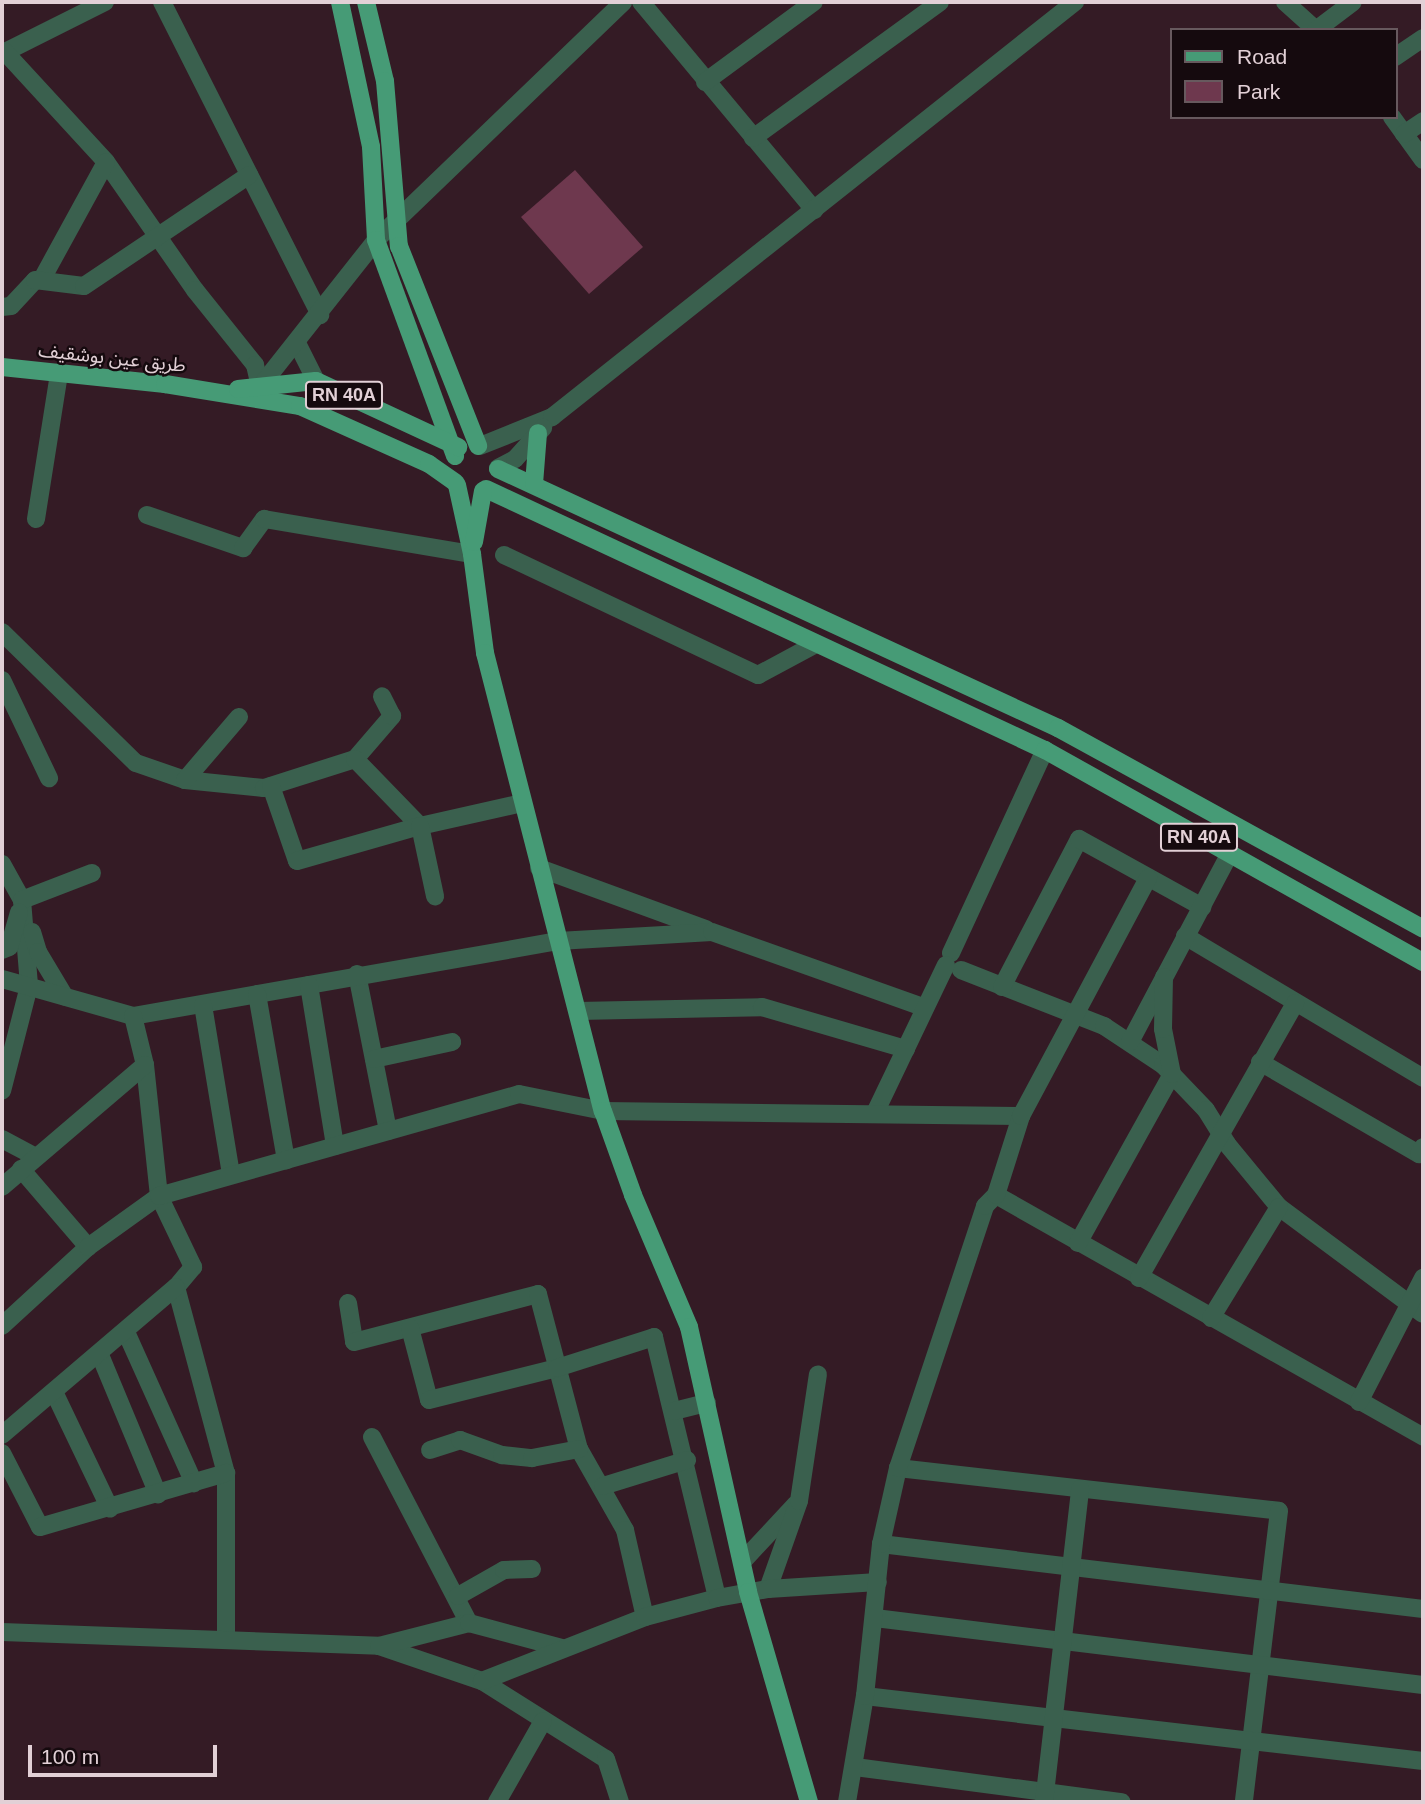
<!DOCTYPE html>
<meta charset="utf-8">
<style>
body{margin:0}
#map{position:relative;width:1425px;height:1804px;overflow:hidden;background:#341b25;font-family:Arial,"Noto Sans Arabic",sans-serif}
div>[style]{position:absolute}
.green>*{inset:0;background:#6e384e}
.minor>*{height:18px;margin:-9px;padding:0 9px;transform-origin:9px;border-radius:9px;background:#3a604e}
.major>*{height:18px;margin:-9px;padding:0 9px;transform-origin:9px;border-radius:9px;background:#469b76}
span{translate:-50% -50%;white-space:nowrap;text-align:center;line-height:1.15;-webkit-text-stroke:5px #150a0e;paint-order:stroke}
.shield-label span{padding:2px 5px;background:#150a0e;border:2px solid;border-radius:5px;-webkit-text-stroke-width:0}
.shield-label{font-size:18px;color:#e2d0d6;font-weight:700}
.street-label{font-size:19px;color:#e2d0d6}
.frame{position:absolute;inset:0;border:4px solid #e2d0d6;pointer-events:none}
.legend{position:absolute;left:1170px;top:28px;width:228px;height:91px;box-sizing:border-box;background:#150a0e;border:2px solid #67595e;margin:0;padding:9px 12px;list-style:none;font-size:21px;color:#e2d0d6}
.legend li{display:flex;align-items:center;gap:14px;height:35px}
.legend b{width:35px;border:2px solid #67595e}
.scale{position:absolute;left:28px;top:1745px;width:189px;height:32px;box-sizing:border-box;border:4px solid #e2d0d6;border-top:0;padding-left:9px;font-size:21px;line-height:24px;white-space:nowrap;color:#e2d0d6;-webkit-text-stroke:5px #150a0e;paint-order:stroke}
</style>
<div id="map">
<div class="green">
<div style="clip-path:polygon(575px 170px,643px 247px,589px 294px,521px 217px)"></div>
</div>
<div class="minor">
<div style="left:105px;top:2px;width:112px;rotate:153.4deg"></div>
<div style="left:5px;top:52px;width:149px;rotate:47.4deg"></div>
<div style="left:106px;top:162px;width:156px;rotate:55.2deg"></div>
<div style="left:195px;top:290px;width:96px;rotate:51.3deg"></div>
<div style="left:255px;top:365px;width:23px;rotate:77deg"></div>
<div style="left:162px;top:2px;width:351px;rotate:63.2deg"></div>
<div style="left:641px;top:2px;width:271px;rotate:50.2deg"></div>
<div style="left:1285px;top:2px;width:42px;rotate:42.1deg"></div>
<div style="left:1316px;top:30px;width:46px;rotate:-37.1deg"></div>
<div style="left:1395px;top:57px;width:34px;rotate:-34deg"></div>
<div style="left:705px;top:82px;width:135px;rotate:-36.3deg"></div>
<div style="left:1392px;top:117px;width:53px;rotate:54.2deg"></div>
<div style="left:1404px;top:134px;width:23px;rotate:-34deg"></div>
<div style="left:753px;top:138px;width:231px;rotate:-36deg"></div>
<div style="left:42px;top:279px;width:133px;rotate:-61.3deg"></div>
<div style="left:2px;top:307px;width:9px;rotate:-6deg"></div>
<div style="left:11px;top:306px;width:35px;rotate:-47deg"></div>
<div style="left:35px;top:280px;width:49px;rotate:7deg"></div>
<div style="left:84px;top:286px;width:199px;rotate:-33.9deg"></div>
<div style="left:297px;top:343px;width:42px;rotate:63.4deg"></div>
<div style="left:260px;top:387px;width:187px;rotate:-51.7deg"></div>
<div style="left:376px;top:240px;width:343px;rotate:-43.9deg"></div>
<div style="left:480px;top:446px;width:78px;rotate:-21.9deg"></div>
<div style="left:552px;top:417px;width:668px;rotate:-38.43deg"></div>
<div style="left:498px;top:468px;width:19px;rotate:-28deg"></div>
<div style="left:515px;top:459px;width:42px;rotate:-47.9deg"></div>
<div style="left:147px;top:515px;width:102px;rotate:19deg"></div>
<div style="left:243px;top:548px;width:36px;rotate:-54deg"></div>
<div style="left:264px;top:519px;width:211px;rotate:9.6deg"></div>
<div style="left:36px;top:519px;width:148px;rotate:-81deg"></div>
<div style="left:504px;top:555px;width:281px;rotate:25.3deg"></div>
<div style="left:758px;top:675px;width:64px;rotate:-28.2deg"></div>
<div style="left:2px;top:632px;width:187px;rotate:44.4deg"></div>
<div style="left:136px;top:763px;width:52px;rotate:19.1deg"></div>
<div style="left:185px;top:780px;width:79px;rotate:5.8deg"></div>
<div style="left:264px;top:788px;width:96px;rotate:-17.7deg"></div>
<div style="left:355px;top:759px;width:57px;rotate:-49.3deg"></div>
<div style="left:392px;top:716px;width:22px;rotate:-117deg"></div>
<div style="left:2px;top:680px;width:109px;rotate:64.4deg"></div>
<div style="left:355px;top:759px;width:93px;rotate:45.9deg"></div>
<div style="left:420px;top:826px;width:105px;rotate:-12.7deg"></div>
<div style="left:185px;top:780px;width:83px;rotate:-49.4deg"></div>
<div style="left:271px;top:786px;width:79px;rotate:70.9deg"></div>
<div style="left:297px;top:861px;width:128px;rotate:-15.9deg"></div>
<div style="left:420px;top:826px;width:72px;rotate:77.9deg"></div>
<div style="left:2px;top:864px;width:41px;rotate:60.9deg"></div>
<div style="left:22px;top:900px;width:86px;rotate:85.3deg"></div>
<div style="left:29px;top:986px;width:108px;rotate:104.4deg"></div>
<div style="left:539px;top:868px;width:178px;rotate:20.1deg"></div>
<div style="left:22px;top:900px;width:75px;rotate:-21.1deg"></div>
<div style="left:32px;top:932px;width:21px;rotate:73deg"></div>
<div style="left:38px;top:952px;width:52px;rotate:59deg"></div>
<div style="left:1185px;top:936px;width:277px;rotate:30.8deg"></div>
<div style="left:2px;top:950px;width:8px;rotate:-23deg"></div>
<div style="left:9px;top:947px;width:36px;rotate:-74deg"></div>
<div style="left:951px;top:953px;width:224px;rotate:-65.2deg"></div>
<div style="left:961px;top:970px;width:154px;rotate:21.4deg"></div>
<div style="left:1104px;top:1026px;width:71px;rotate:33.5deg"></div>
<div style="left:1163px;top:1065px;width:62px;rotate:46.3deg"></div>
<div style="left:1206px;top:1110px;width:40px;rotate:58deg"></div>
<div style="left:1227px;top:1144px;width:82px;rotate:50.5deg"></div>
<div style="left:1279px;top:1207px;width:179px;rotate:36.6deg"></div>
<div style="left:357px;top:974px;width:160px;rotate:78.8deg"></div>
<div style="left:2px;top:979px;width:136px;rotate:15.8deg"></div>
<div style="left:133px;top:1016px;width:432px;rotate:-10deg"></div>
<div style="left:558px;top:941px;width:154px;rotate:-3.3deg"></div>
<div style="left:712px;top:932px;width:226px;rotate:19.6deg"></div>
<div style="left:309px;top:985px;width:163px;rotate:80.8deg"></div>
<div style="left:1002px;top:987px;width:167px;rotate:-62.5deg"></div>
<div style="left:1079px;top:839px;width:141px;rotate:28.9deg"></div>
<div style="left:257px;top:994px;width:169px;rotate:80.1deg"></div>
<div style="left:203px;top:1005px;width:172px;rotate:80.6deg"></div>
<div style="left:578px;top:1011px;width:184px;rotate:-1.2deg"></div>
<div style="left:762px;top:1007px;width:150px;rotate:16.3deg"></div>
<div style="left:133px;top:1016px;width:50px;rotate:76.2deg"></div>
<div style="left:145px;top:1065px;width:132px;rotate:83.9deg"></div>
<div style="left:159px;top:1196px;width:79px;rotate:64.4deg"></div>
<div style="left:193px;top:1267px;width:26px;rotate:130deg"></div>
<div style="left:176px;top:1287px;width:193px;rotate:75deg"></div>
<div style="left:226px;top:1473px;width:167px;rotate:90deg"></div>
<div style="left:1130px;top:1042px;width:212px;rotate:-62.1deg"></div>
<div style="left:374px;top:1059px;width:80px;rotate:-12.3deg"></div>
<div style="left:1260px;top:1062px;width:184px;rotate:30.1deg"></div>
<div style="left:1419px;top:1154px;width:8px;rotate:-60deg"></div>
<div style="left:875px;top:1113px;width:164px;rotate:-64.4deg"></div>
<div style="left:2px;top:1139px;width:36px;rotate:28deg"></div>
<div style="left:21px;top:1169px;width:103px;rotate:49.3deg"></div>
<div style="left:2px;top:1187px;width:188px;rotate:-40.5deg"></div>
<div style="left:996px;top:1195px;width:491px;rotate:29.5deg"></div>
<div style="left:1078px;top:1243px;width:193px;rotate:-60.9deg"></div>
<div style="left:1172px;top:1074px;width:46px;rotate:-101.3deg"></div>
<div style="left:1163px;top:1029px;width:52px;rotate:-88.9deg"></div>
<div style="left:1139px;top:1278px;width:316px;rotate:-60.4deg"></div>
<div style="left:348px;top:1303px;width:39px;rotate:81deg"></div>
<div style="left:354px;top:1342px;width:190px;rotate:-14.6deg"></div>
<div style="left:538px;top:1294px;width:160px;rotate:75.2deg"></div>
<div style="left:579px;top:1449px;width:93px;rotate:60.4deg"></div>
<div style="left:625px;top:1530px;width:89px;rotate:77.1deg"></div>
<div style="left:1211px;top:1318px;width:130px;rotate:-58.5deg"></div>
<div style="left:2px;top:1326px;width:117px;rotate:-42.6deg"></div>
<div style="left:88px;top:1247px;width:87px;rotate:-35.7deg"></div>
<div style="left:159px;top:1196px;width:374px;rotate:-15.8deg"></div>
<div style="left:519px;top:1094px;width:86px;rotate:11.4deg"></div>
<div style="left:603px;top:1111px;width:418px;rotate:0.7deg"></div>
<div style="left:410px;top:1328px;width:74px;rotate:75.2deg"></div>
<div style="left:429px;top:1400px;width:132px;rotate:-14deg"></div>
<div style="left:557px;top:1368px;width:102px;rotate:-17.7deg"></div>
<div style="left:654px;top:1337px;width:268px;rotate:76.4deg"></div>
<div style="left:126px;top:1332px;width:166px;rotate:65.8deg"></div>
<div style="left:100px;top:1355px;width:151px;rotate:67.4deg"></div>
<div style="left:55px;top:1394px;width:127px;rotate:64.4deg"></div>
<div style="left:1359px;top:1402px;width:140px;rotate:-62.7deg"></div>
<div style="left:674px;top:1411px;width:34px;rotate:-14deg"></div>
<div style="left:2px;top:1435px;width:228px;rotate:-40.4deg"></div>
<div style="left:372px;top:1437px;width:210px;rotate:62.5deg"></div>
<div style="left:430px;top:1450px;width:32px;rotate:-18deg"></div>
<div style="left:460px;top:1440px;width:45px;rotate:19.7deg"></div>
<div style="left:502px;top:1455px;width:30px;rotate:6deg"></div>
<div style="left:532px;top:1458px;width:48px;rotate:-10.8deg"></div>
<div style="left:2px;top:1453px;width:83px;rotate:62.8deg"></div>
<div style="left:40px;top:1527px;width:194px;rotate:-16.2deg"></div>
<div style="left:898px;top:1468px;width:383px;rotate:6.4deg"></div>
<div style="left:1279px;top:1511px;width:293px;rotate:96.9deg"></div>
<div style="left:603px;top:1486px;width:88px;rotate:-17.2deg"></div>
<div style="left:881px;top:1544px;width:546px;rotate:6.84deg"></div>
<div style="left:742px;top:1562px;width:79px;rotate:-47deg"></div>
<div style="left:768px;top:1589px;width:93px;rotate:-70.6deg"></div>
<div style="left:799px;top:1501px;width:128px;rotate:-81.5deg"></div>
<div style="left:458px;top:1596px;width:53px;rotate:-29.5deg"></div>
<div style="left:504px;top:1570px;width:28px;rotate:-2deg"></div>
<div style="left:875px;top:1618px;width:552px;rotate:6.97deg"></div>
<div style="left:2px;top:1632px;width:377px;rotate:2.1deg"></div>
<div style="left:379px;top:1646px;width:109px;rotate:18.8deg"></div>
<div style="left:482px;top:1681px;width:146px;rotate:32.2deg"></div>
<div style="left:606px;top:1759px;width:45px;rotate:72deg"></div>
<div style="left:379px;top:1646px;width:93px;rotate:-14.3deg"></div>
<div style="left:469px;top:1623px;width:96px;rotate:15deg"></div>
<div style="left:482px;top:1681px;width:175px;rotate:-21.4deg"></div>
<div style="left:645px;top:1617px;width:74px;rotate:-14.8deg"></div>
<div style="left:717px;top:1598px;width:52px;rotate:-10deg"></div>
<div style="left:768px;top:1589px;width:110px;rotate:-3.6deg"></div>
<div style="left:865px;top:1696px;width:562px;rotate:6.64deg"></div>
<div style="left:855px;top:1767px;width:269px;rotate:7.5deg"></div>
<div style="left:497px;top:1802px;width:93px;rotate:-60.4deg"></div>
<div style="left:847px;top:1802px;width:108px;rotate:-80.4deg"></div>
<div style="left:865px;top:1696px;width:153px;rotate:-84deg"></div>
<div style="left:881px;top:1544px;width:78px;rotate:-77.4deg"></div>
<div style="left:898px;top:1468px;width:276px;rotate:-71.6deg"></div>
<div style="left:985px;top:1206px;width:16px;rotate:-45deg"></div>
<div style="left:996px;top:1195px;width:83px;rotate:-72.4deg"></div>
<div style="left:1021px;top:1116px;width:270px;rotate:-61.9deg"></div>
<div style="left:1044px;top:1802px;width:315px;rotate:-83.4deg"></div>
</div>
<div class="major">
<div style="left:340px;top:2px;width:148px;rotate:77.9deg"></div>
<div style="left:371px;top:147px;width:93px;rotate:86.9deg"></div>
<div style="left:376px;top:240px;width:230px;rotate:69.9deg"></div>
<div style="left:366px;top:2px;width:81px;rotate:76.5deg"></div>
<div style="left:385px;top:81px;width:166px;rotate:85.2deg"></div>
<div style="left:399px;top:246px;width:215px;rotate:68.4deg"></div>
<div style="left:2px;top:367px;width:164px;rotate:6deg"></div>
<div style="left:165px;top:384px;width:137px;rotate:9.3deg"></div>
<div style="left:300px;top:406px;width:141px;rotate:24.2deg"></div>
<div style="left:429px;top:464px;width:32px;rotate:35deg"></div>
<div style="left:238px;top:389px;width:78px;rotate:-5.9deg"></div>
<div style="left:316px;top:381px;width:157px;rotate:24.9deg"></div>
<div style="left:498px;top:469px;width:617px;rotate:24.82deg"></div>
<div style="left:1058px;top:728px;width:417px;rotate:28.8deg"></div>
<div style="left:534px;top:484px;width:51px;rotate:-85.5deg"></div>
<div style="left:457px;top:485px;width:71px;rotate:77.7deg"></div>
<div style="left:472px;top:554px;width:100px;rotate:82.5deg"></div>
<div style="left:485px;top:653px;width:473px;rotate:75.6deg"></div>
<div style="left:603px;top:1111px;width:89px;rotate:70.3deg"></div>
<div style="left:633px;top:1195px;width:143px;rotate:67deg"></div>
<div style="left:689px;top:1327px;width:271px;rotate:77.4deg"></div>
<div style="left:748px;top:1592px;width:219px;rotate:73.8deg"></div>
<div style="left:486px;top:489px;width:617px;rotate:25.03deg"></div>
<div style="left:1045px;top:750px;width:433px;rotate:29.3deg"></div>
<div style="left:474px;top:542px;width:52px;rotate:-80deg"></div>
</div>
<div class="shield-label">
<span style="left:344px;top:395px">RN 40A</span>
<span style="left:1199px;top:837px">RN 40A</span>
</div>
<div class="street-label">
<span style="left:112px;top:358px;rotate:6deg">طريق عين بوشقيف</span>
</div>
<div class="frame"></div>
<ul class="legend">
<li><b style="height:9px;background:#469b76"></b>Road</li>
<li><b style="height:19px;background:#6e384e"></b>Park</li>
</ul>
<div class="scale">100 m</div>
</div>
